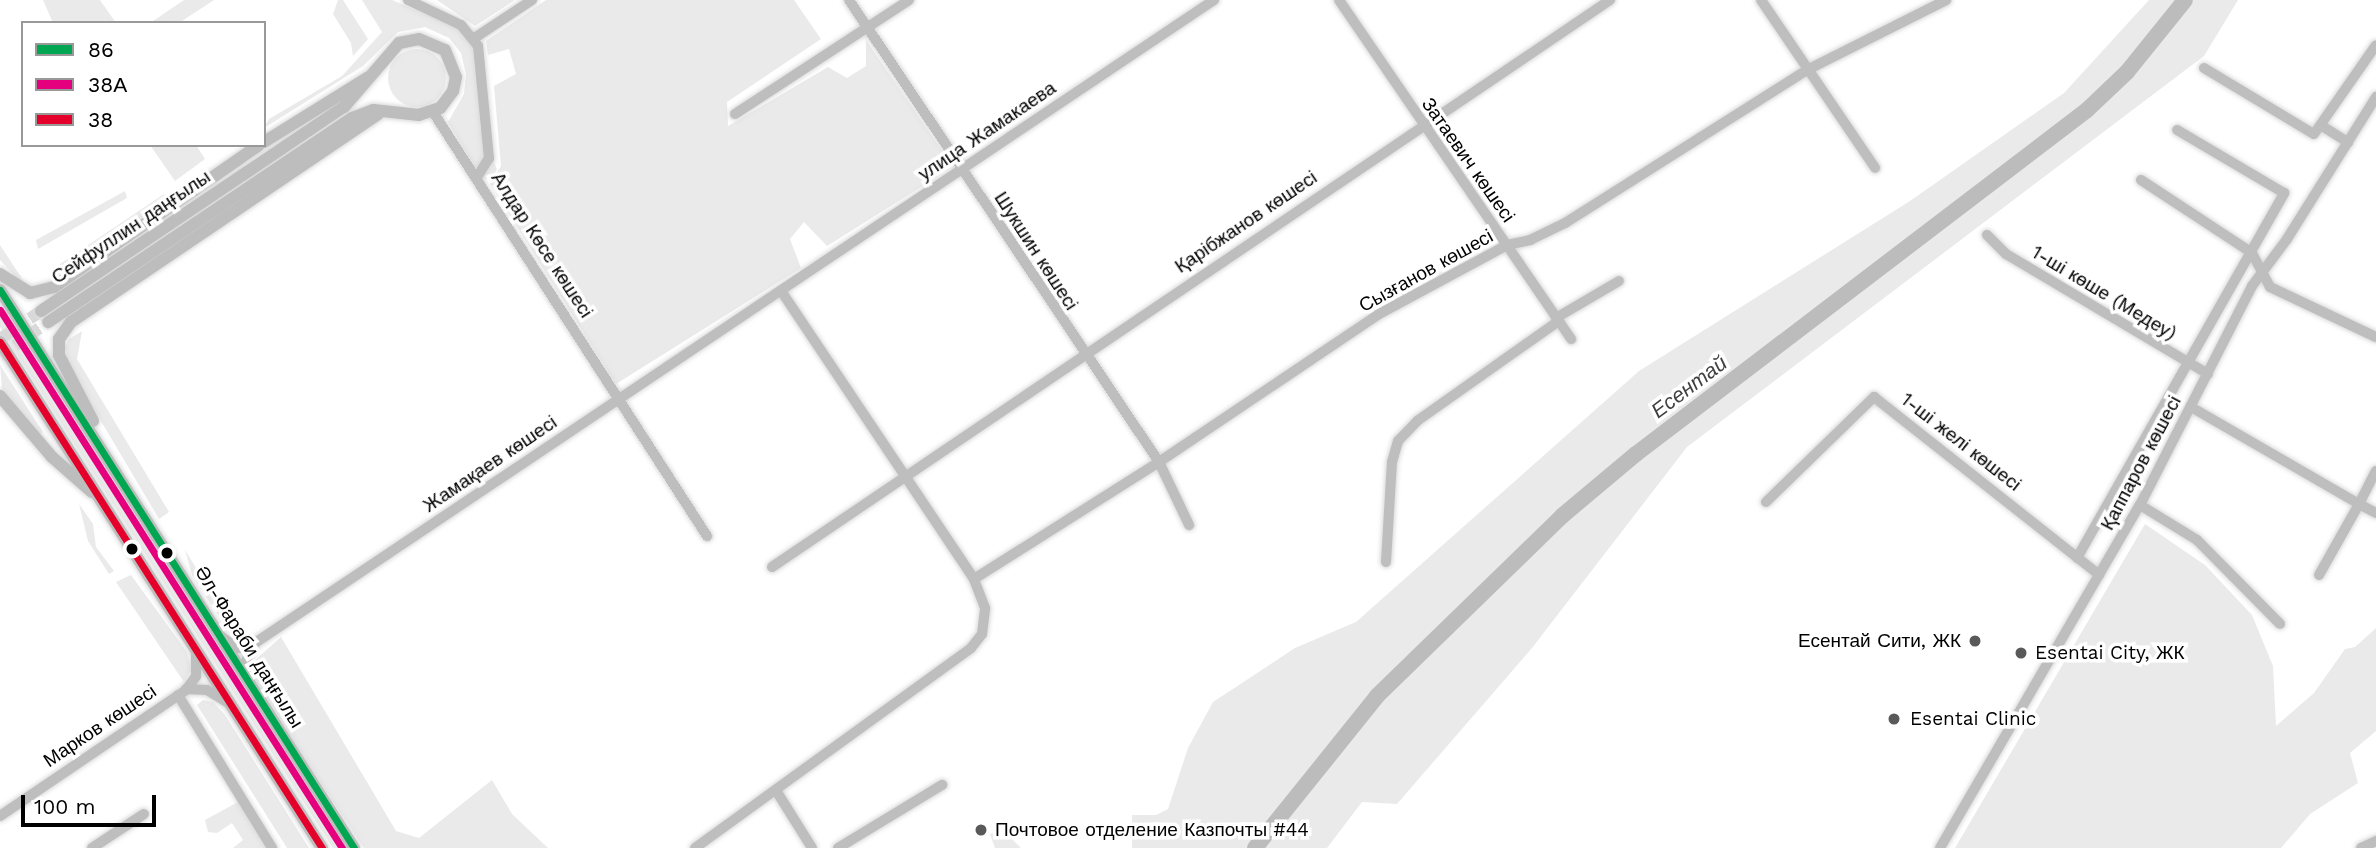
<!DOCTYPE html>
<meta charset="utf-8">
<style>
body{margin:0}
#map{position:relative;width:2376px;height:848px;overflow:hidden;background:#fff;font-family:"Work Sans",sans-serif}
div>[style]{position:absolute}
.green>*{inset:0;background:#eaeaea}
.round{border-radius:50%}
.river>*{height:16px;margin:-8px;padding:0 8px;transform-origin:8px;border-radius:8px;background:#bcbcbc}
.major-tunnel>*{height:12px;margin-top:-6px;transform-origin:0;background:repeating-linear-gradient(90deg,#d9d9d9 0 12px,transparent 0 18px)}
.roads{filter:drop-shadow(0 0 2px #dbdbdb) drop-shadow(0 0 2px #dbdbdb)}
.minor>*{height:10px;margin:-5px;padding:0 5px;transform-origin:5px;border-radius:5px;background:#bebebe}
.major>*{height:12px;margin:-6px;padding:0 6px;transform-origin:6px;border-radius:6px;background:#bdbdbd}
.bus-1>*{height:7px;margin:-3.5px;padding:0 3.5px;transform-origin:3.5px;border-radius:3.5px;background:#00a651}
.bus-2>*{height:7px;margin:-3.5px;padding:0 3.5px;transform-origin:3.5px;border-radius:3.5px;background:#e5007d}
.bus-3>*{height:7px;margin:-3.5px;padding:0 3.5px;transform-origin:3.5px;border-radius:3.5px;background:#e4002b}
.dots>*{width:19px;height:19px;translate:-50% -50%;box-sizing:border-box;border:4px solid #fff;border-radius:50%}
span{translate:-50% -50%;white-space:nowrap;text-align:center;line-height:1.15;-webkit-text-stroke:7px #fff;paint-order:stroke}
.street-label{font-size:19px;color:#000}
.poi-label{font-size:19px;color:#000}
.right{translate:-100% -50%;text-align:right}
.left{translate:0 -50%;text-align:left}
.water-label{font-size:21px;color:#414141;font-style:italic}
.legend{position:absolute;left:21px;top:21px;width:245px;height:126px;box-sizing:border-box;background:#fff;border:2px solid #999;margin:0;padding:9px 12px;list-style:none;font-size:21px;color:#000}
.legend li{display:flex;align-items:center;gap:14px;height:35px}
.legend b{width:35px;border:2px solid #999}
.scale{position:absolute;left:21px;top:795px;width:135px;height:32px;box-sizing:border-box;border:4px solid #000;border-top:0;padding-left:9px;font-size:21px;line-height:24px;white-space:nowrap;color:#000;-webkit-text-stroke:5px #fff;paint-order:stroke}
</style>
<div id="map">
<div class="green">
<div style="clip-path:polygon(43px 0,100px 0,116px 23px,53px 23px)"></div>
<div style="clip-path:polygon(184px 0,214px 0,179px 23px,150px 23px)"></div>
<div style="clip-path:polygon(338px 0,343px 0,368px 39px,353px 56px,351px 43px,333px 14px)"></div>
<div style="clip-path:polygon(362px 0,392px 0,463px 30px,476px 52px,489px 148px,497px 170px,491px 178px,482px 179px,448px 122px,464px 94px,466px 74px,461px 53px,449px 38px,425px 27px,398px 32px,363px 66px,264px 128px,269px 119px,342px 76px,382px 32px)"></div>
<div style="clip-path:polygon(437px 0,515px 0,475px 26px)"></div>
<div style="clip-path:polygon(546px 0,794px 0,821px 39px,727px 102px,728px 126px,828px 67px,847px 78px,866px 66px,866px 40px,953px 167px,827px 246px,804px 222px,790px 239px,801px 268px,616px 384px,490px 184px,501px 166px,494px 86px,516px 74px,509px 49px,488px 55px,486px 41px)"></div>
<div style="clip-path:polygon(2149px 0,2238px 0,2204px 56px,1687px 447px,1532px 648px,1397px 804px,1362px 802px,1327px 848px,1132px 848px,1132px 815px,1156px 815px,1168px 809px,1188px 748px,1213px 702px,1295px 648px,1356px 622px,1639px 371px,1910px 201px,2064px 93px)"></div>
<div class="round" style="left:388px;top:49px;width:58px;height:58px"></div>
<div style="clip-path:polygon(150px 145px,196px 145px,205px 159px,175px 181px)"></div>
<div style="clip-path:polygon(125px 191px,127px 198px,38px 249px,36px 240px)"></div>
<div style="clip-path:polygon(164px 194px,168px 200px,62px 271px,57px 266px)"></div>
<div style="clip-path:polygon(0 245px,21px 277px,24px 286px,0 260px)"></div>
<div style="clip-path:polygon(0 311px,243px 692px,341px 848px,333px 848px,0 327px)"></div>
<div style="clip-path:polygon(82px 331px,77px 359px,169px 512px,159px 519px,69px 367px,65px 348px,69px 339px)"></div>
<div style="clip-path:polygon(0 365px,43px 432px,40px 435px,2px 389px)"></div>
<div style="clip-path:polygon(79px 504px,93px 524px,96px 547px,114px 571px,109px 574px,88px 541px)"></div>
<div style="clip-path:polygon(2145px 524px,2205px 565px,2252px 615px,2273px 666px,2276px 726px,2314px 693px,2345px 649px,2355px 647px,2376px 628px,2376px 731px,2350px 753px,2358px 783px,2310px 814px,2281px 848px,1955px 848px)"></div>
<div style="clip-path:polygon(185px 550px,235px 631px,234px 640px,192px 575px)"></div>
<div style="clip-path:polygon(131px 575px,187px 652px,191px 670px,184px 682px,116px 582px)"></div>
<div style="clip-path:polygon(281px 637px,396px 831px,419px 838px,492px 780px,512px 814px,548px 848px,364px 848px,255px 684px,254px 661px)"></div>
<div style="clip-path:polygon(203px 700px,213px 702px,225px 715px,309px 848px,287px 848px,197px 705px)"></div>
<div style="clip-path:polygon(238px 802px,268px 848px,233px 848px,243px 840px,232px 823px,217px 833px,208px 832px,205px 820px)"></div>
<div style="clip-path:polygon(996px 832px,1013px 840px,1021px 848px,995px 848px,990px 834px)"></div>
</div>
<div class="river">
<div style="left:1255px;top:848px;width:195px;rotate:-51.2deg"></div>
<div style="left:1377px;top:696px;width:258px;rotate:-44.2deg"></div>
<div style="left:1562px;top:516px;width:97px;rotate:-40deg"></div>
<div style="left:1636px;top:454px;width:567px;rotate:-37.33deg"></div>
<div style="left:2087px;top:110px;width:55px;rotate:-43.5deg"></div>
<div style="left:2127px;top:72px;width:92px;rotate:-51.1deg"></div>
</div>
<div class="major-tunnel">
<div style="left:0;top:339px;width:50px;rotate:-34.3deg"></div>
<div style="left:0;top:356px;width:59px;rotate:-35.3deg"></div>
</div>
<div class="roads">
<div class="minor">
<div style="left:408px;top:0;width:59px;rotate:25.3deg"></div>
<div style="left:461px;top:25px;width:27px;rotate:51deg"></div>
<div style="left:478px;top:46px;width:113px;rotate:84.4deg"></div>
<div style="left:489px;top:158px;width:22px;rotate:122deg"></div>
<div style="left:849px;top:0;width:556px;rotate:56.14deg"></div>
<div style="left:1159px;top:462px;width:70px;rotate:64.5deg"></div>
<div style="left:1339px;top:0;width:411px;rotate:55.6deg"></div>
<div style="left:1761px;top:0;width:203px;rotate:55.8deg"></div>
<div style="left:473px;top:39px;width:71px;rotate:-33.5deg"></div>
<div style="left:2204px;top:68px;width:128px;rotate:31deg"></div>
<div style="left:2314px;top:134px;width:108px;rotate:-55.1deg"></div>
<div style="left:433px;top:112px;width:505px;rotate:57.13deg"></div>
<div style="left:735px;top:114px;width:208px;rotate:-33.2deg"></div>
<div style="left:2322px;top:126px;width:31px;rotate:32deg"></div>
<div style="left:2141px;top:180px;width:133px;rotate:33.3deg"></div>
<div style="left:2252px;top:253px;width:38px;rotate:62deg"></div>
<div style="left:2270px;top:287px;width:117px;rotate:25.3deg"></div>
<div style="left:1987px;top:235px;width:27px;rotate:45deg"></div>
<div style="left:2006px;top:254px;width:235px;rotate:30.7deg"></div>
<div style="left:1556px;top:318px;width:73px;rotate:-30.4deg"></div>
<div style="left:2191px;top:407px;width:194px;rotate:30deg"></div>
<div style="left:2359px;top:504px;width:37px;rotate:-63deg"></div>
<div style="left:1766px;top:502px;width:151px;rotate:-44.2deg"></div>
<div style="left:1874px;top:397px;width:287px;rotate:38.3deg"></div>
<div style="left:2140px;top:505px;width:67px;rotate:31.6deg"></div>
<div style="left:2197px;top:540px;width:118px;rotate:45.3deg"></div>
<div style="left:2077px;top:558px;width:420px;rotate:-60.4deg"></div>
<div style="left:2284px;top:193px;width:124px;rotate:-149.5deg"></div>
<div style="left:1386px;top:562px;width:100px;rotate:-86.6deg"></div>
<div style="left:1392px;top:462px;width:22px;rotate:-74deg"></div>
<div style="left:1398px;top:441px;width:28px;rotate:-46deg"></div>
<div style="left:1417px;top:421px;width:174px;rotate:-35.2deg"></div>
<div style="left:772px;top:567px;width:1012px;rotate:-34.08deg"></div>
<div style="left:2319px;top:575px;width:81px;rotate:-60.6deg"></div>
<div style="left:2359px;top:504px;width:19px;rotate:28deg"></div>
<div style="left:974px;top:579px;width:219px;rotate:-32.3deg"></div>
<div style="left:1159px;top:462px;width:265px;rotate:-33.9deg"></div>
<div style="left:1379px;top:314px;width:145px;rotate:-28.3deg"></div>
<div style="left:1507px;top:245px;width:24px;rotate:-12deg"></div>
<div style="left:1530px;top:240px;width:39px;rotate:-26deg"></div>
<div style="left:1565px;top:223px;width:286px;rotate:-32.3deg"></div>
<div style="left:1807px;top:70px;width:156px;rotate:-26.7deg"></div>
<div style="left:222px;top:637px;width:19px;rotate:36deg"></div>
<div style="left:237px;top:648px;width:12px;rotate:-5deg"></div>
<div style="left:249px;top:647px;width:1162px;rotate:-33.84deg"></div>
<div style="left:249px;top:678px;width:17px;rotate:-100deg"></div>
<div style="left:246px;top:661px;width:17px;rotate:-66deg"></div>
<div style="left:186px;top:689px;width:21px;rotate:3deg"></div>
<div style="left:207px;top:690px;width:23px;rotate:31deg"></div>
<div style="left:178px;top:695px;width:180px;rotate:58.4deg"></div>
<div style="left:777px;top:792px;width:66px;rotate:58deg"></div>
<div style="left:0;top:816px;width:225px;rotate:-34.1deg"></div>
<div style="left:186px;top:690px;width:17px;rotate:-54deg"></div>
<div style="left:196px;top:676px;width:23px;rotate:-90deg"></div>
<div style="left:92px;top:848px;width:62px;rotate:-33.2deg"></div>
<div style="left:695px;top:848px;width:341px;rotate:-35.9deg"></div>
<div style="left:971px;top:648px;width:18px;rotate:-52deg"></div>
<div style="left:982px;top:634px;width:26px;rotate:-83deg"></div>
<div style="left:985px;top:608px;width:31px;rotate:-111deg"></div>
<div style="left:974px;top:579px;width:347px;rotate:-123.8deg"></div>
<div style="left:838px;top:848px;width:122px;rotate:-31.2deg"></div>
<div style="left:1940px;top:848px;width:397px;rotate:-59.8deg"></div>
<div style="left:2140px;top:505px;width:246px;rotate:-62.9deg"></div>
<div style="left:2252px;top:286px;width:59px;rotate:-53.3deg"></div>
<div style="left:2287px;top:239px;width:168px;rotate:-57.9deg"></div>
<div style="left:2361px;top:848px;width:17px;rotate:-25deg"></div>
</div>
<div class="major">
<div style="left:264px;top:142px;width:123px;rotate:-31.8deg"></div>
<div style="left:0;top:274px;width:36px;rotate:32deg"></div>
<div style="left:30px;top:293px;width:25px;rotate:-14deg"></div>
<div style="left:54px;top:287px;width:249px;rotate:-34.7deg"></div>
<div style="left:0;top:290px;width:661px;rotate:57.61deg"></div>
<div style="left:41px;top:311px;width:365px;rotate:-34deg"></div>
<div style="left:344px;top:107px;width:84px;rotate:-49.3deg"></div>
<div style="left:399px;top:43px;width:20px;rotate:-11deg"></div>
<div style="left:419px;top:39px;width:28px;rotate:23deg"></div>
<div style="left:445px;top:50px;width:29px;rotate:68deg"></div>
<div style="left:456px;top:77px;width:14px;rotate:102deg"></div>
<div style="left:453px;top:91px;width:21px;rotate:127deg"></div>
<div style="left:440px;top:108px;width:22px;rotate:162deg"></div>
<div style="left:419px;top:115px;width:46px;rotate:-173.8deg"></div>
<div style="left:373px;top:110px;width:22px;rotate:159deg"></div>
<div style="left:352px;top:118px;width:366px;rotate:146.1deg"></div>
<div style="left:0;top:342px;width:600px;rotate:57.53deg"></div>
<div style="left:0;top:396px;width:80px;rotate:49.6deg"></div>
<div style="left:52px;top:457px;width:53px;rotate:41.2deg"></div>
<div style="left:93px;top:421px;width:74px;rotate:-117.3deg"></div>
<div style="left:59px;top:355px;width:16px;rotate:-90deg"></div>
<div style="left:59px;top:339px;width:21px;rotate:-55deg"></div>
<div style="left:71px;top:322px;width:371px;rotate:-34.1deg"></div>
</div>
</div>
<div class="bus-1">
<div style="left:0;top:290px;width:661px;rotate:57.61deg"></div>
</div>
<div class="bus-2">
<div style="left:0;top:310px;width:638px;rotate:57.56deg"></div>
</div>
<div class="bus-3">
<div style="left:0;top:342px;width:600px;rotate:57.53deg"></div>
</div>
<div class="dots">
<div style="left:132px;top:549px;background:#000"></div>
<div style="left:167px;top:553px;background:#000"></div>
<div style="left:1975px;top:641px;background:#595959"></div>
<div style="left:2021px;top:653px;background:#595959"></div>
<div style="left:1894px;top:719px;background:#595959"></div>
<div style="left:981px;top:830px;background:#595959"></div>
</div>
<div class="street-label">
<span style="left:987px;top:131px;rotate:-34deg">улица Жамакаева</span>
<span style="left:1468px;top:160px;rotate:55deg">Затаевич көшесі</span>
<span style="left:1246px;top:222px;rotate:-34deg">Қарібжанов көшесі</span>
<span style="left:131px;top:227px;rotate:-34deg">Сейфуллин даңғылы</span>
<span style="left:542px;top:245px;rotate:57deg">Алдар Көсе көшесі</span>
<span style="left:1036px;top:251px;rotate:57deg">Шукшин көшесі</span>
<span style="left:1426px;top:271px;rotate:-29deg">Сызғанов көшесі</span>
<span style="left:2104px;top:293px;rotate:31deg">1-ші көше (Медеу)</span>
<span style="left:1961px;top:442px;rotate:38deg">1-ші желі көшесі</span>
<span style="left:2141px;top:463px;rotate:-62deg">Қаппаров көшесі</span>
<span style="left:490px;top:464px;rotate:-34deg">Жамақаев көшесі</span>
<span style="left:249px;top:647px;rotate:58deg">Әл-Фараби даңғылы</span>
<span style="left:100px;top:726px;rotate:-34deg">Марков көшесі</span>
</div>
<div class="poi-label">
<span class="right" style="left:1961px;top:641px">Есентай Сити, ЖК</span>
<span class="left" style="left:2035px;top:653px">Esentai City, ЖК</span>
<span class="left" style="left:1910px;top:719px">Esentai Clinic</span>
<span class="left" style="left:995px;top:830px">Почтовое отделение Казпочты #44</span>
</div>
<div class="water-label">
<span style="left:1689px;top:387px;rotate:-37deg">Есентай</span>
</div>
<ul class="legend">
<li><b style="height:9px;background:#00a651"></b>86</li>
<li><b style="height:9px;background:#e5007d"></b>38А</li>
<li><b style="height:9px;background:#e4002b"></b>38</li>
</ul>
<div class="scale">100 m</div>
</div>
